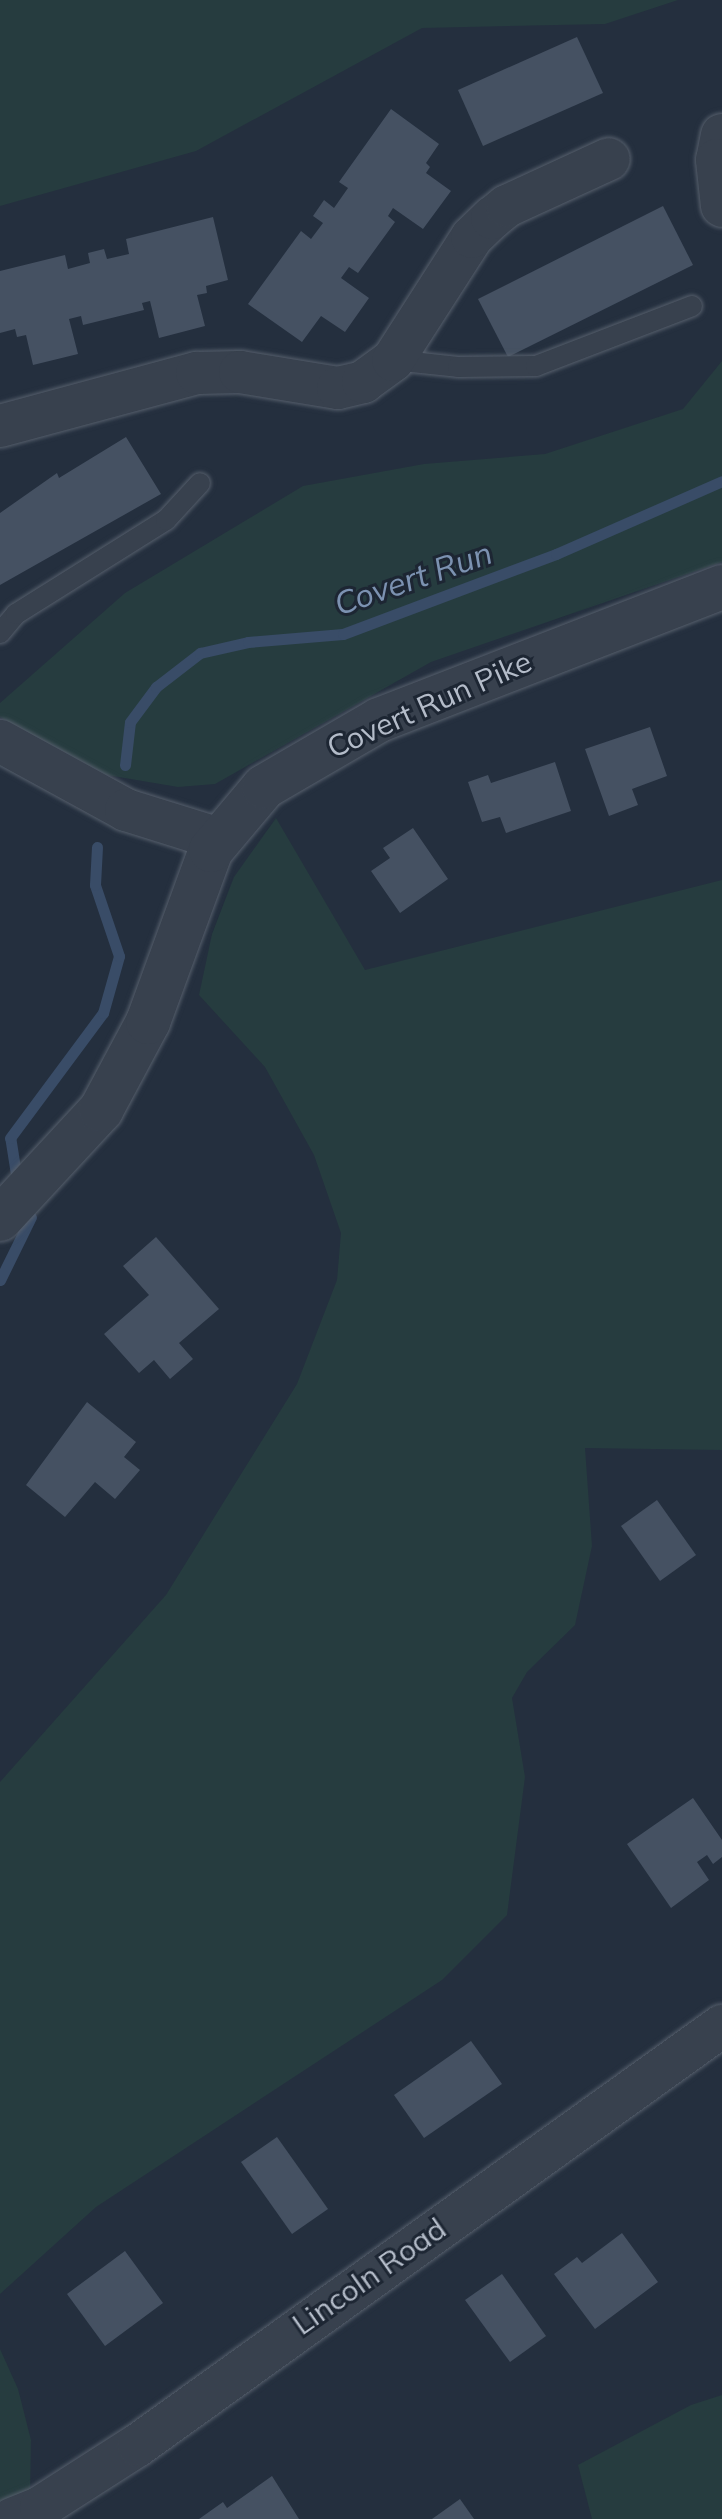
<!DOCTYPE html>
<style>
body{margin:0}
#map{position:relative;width:722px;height:2519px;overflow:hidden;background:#242f3e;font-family:Mulish,sans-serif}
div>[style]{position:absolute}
.green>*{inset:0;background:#263c3f}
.stream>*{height:11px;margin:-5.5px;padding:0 5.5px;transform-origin:5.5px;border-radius:5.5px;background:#394c67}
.building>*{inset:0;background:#455162}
.roads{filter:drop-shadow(0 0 2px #565f6c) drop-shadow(0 0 2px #565f6c)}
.service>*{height:20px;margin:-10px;padding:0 10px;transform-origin:10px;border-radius:10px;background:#38414e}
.minor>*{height:42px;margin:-21px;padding:0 21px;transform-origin:21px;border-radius:21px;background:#38414e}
.tertiary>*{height:44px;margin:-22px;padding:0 22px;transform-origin:22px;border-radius:22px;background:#38414e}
span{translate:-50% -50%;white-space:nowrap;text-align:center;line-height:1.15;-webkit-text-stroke:6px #1d2633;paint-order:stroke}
.street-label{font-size:30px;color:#b4bcc9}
.water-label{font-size:32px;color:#7c92b1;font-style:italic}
</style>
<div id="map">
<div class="green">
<div style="clip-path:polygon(0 0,678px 0,605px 24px,422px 28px,196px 151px,0 206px)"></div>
<div style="clip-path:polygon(722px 361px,722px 562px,431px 662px,215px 784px,178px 787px,107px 775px,0 717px,0 703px,125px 593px,303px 486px,424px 464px,545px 454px,683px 409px)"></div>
<div style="clip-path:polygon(276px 818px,365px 970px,722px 880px,722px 1450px,585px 1448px,592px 1546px,575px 1625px,527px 1672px,512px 1698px,525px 1777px,507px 1915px,442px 1980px,96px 2207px,0 2294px,0 1782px,166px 1595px,297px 1384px,337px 1280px,341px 1233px,314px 1155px,265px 1067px,199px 995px,212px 934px,234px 877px)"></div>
<div style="clip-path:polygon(0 2349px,18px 2389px,31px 2440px,30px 2495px,0 2508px)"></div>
<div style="clip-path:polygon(722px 2395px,722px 2519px,592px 2519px,578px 2465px,691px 2405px)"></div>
</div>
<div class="stream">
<div style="left:125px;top:765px;width:43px;rotate:-83.4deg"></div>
<div style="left:130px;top:722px;width:44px;rotate:-53.4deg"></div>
<div style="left:156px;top:687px;width:56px;rotate:-37.7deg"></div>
<div style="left:200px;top:653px;width:49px;rotate:-12.9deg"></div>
<div style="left:248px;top:642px;width:95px;rotate:-4.8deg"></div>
<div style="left:343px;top:634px;width:228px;rotate:-20.6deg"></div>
<div style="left:556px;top:554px;width:181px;rotate:-23.7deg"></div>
<div style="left:16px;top:1174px;width:36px;rotate:-99deg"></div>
<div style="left:10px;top:1138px;width:156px;rotate:-53.4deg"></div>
<div style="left:103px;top:1013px;width:59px;rotate:-74.3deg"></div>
<div style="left:119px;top:956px;width:75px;rotate:-108.7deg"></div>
<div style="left:95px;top:885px;width:38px;rotate:-87deg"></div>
<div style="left:0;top:1280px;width:70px;rotate:-63.8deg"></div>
</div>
<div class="building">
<div style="clip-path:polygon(577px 37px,603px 93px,483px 146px,458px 90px)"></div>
<div style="clip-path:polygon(391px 109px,439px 144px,426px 163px,430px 167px,426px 173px,451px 191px,423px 229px,393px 208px,388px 216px,395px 222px,358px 273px,349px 267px,341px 278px,369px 298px,345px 332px,321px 316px,302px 342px,248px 304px,301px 231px,311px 239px,323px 223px,313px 216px,324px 200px,334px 208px,348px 188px,339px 182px)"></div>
<div style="clip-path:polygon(663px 206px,693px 265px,508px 357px,478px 299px)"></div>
<div style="clip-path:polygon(213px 217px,228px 280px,206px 286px,207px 293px,197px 295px,205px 326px,159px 338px,150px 301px,142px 303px,144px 310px,83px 325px,81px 316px,69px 319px,78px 354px,33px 365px,26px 335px,17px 337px,15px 329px,0 333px,0 271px,65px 255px,68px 269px,90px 263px,88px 253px,104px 249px,107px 259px,129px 254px,126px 239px)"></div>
<div style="clip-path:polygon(126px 437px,161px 494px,0 585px,0 513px,57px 473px,59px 478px)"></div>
<div style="clip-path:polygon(650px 727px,667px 776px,632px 789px,638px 805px,609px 816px,585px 749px)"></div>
<div style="clip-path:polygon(555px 762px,571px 811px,506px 833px,500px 817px,482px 822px,468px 782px,488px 775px,491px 783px)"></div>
<div style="clip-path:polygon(413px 828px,448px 879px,400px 913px,371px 871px,390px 858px,383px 848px)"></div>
<div style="clip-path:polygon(156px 1237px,219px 1309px,179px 1343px,193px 1359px,170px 1379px,154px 1360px,139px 1373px,104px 1334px,149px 1295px,123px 1266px)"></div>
<div style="clip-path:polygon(87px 1402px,136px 1442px,124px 1457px,140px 1470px,115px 1499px,95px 1482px,65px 1517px,26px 1485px)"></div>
<div style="clip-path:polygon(657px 1500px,696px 1555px,660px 1581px,621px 1526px)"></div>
<div style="clip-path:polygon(693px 1798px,722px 1840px,722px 1857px,713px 1864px,707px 1855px,697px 1862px,709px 1880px,671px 1908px,627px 1844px)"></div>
<div style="clip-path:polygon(471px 2041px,502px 2084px,424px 2138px,394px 2095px)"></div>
<div style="clip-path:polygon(277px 2137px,328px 2209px,292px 2234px,241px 2162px)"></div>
<div style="clip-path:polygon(622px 2233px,658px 2282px,595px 2329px,554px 2274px,577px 2257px,582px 2263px)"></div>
<div style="clip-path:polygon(125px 2251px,163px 2303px,105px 2346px,67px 2294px)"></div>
<div style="clip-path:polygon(502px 2274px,546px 2336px,510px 2362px,465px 2300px)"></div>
<div style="clip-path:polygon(272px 2476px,299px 2519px,199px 2519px,223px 2502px,227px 2508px)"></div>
<div style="clip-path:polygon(460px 2499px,474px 2519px,432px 2519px)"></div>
</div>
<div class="roads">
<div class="service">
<div style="left:393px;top:360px;width:65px;rotate:6.1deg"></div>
<div style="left:458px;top:367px;width:78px;rotate:-0.7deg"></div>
<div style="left:536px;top:366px;width:167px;rotate:-21deg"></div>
<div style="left:0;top:633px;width:25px;rotate:-50deg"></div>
<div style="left:16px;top:614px;width:177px;rotate:-32.1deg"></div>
<div style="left:166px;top:520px;width:50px;rotate:-47.4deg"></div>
</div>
<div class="minor">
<div style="left:722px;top:135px;width:25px;rotate:101deg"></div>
<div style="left:717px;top:160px;width:46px;rotate:83.8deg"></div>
<div style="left:0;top:426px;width:204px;rotate:-15.1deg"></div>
<div style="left:197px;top:373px;width:43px;rotate:-1.3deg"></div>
<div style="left:240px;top:372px;width:99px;rotate:9.3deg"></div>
<div style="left:338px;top:388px;width:26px;rotate:-13deg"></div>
<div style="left:363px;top:382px;width:37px;rotate:-36deg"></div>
<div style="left:393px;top:360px;width:146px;rotate:-57.3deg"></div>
<div style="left:472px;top:237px;width:28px;rotate:-44deg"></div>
<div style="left:492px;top:218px;width:19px;rotate:-39deg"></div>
<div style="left:507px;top:206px;width:112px;rotate:-24.7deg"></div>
<div style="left:0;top:741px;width:144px;rotate:28.7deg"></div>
<div style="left:126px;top:810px;width:97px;rotate:17.3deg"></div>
<div style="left:12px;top:2519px;width:31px;rotate:-22deg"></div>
<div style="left:41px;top:2507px;width:115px;rotate:-32.6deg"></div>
<div style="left:138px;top:2445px;width:719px;rotate:-35.66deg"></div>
</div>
<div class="tertiary">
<div style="left:0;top:1219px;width:149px;rotate:-47.2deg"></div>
<div style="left:101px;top:1110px;width:100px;rotate:-61.9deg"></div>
<div style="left:148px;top:1022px;width:183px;rotate:-69.9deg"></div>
<div style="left:211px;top:850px;width:82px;rotate:-49.9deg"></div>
<div style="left:264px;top:787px;width:133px;rotate:-30.2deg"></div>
<div style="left:379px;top:720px;width:368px;rotate:-21.2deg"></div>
</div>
</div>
<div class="street-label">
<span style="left:429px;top:704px;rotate:-24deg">Covert Run Pike</span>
<span style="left:369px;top:2276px;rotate:-35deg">Lincoln Road</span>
</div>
<div class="water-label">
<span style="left:413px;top:578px;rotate:-19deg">Covert Run</span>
</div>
</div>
